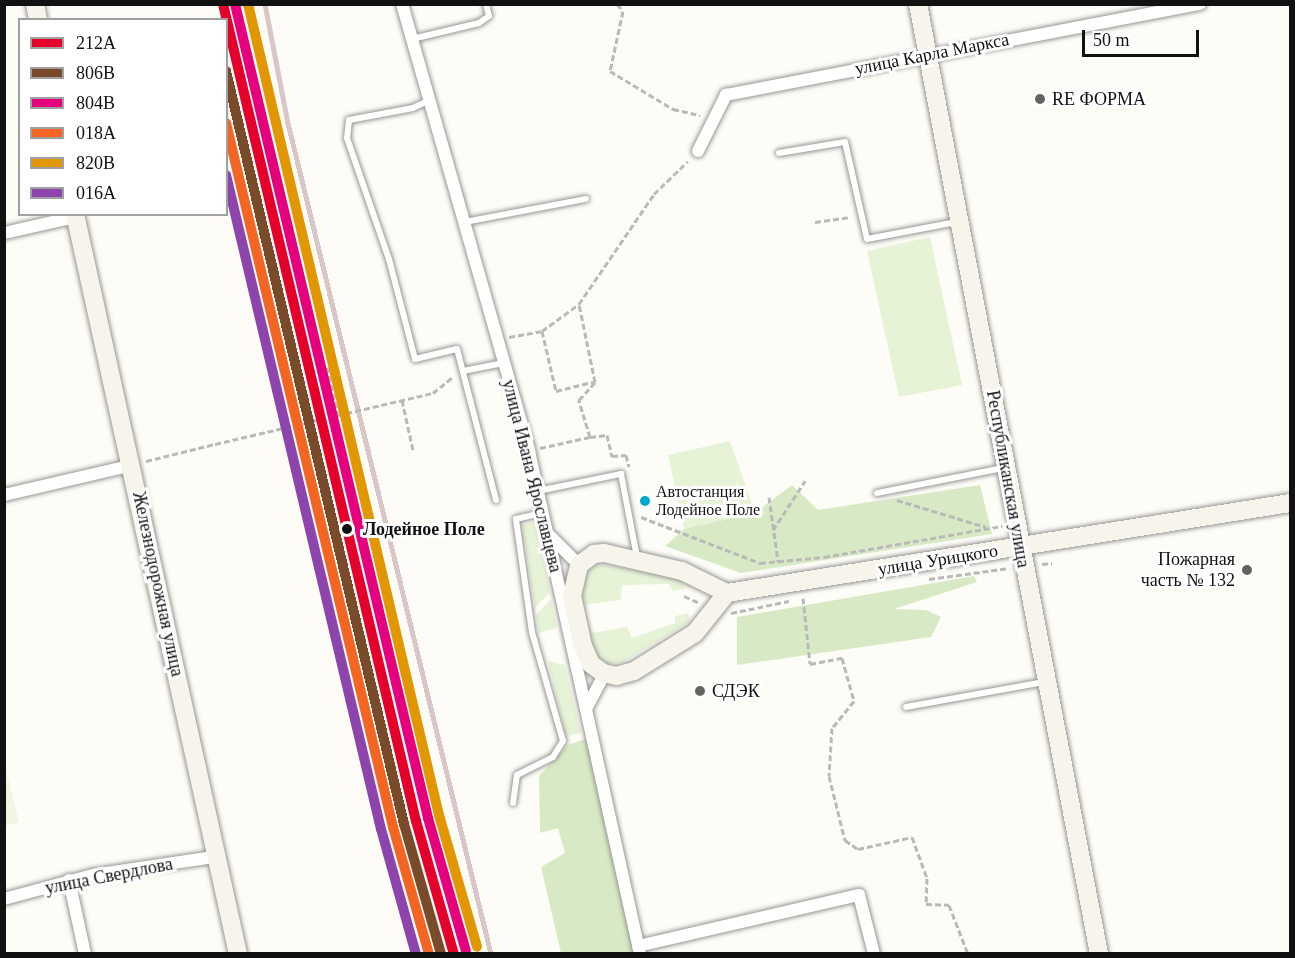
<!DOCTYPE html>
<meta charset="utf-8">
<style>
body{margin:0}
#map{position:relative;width:1295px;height:958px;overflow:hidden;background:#fdfcf7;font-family:Georgia,serif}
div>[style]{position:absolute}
.green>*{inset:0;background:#e7f3d7}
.forest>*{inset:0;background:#d8eac5}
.pitch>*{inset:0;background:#f0f6e1}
.path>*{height:3px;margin-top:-1.5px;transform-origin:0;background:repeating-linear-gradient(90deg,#b9b9b8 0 6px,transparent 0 9px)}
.roads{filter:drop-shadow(0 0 2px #979795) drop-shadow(0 0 2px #979795)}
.lane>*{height:6px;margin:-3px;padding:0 3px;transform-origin:3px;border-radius:3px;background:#fffffe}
.street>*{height:12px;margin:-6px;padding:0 6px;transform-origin:6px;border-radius:6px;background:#fffffe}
.secondary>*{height:18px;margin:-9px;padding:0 9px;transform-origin:9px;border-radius:9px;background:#f6f4eb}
.rail>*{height:4.5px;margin:-2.25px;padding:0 2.25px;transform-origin:2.25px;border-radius:2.25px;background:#d9c6c7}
.path-bridge>*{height:3px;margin-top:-1.5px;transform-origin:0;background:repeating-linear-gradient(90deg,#b9b9b8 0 6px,transparent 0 9px)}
.rail-1>*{height:10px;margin:-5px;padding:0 5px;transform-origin:5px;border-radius:5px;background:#e4002b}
.rail-2>*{height:10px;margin:-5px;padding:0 5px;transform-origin:5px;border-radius:5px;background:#7a4b2a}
.rail-3>*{height:10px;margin:-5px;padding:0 5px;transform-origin:5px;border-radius:5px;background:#e5007d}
.rail-4>*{height:10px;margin:-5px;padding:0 5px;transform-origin:5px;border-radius:5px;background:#f26522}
.rail-5>*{height:10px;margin:-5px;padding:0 5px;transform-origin:5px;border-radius:5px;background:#e09702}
.rail-6>*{height:10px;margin:-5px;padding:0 5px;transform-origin:5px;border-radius:5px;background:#8e44ad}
.dots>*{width:16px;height:16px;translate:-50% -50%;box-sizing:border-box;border:3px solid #fff;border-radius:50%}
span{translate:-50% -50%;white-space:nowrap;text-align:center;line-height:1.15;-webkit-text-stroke:6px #fff;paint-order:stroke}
.bus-label{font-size:16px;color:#111}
.left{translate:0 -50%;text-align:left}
.street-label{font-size:18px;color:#111}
.poi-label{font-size:18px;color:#111}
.right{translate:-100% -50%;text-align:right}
.stop-label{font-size:18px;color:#111;font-weight:700}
.frame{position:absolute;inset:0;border:6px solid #111;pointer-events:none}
.legend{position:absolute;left:18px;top:18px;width:210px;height:198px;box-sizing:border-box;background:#fff;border:2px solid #a0a0a0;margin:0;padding:8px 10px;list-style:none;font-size:18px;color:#111}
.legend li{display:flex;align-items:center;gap:12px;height:30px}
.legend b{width:30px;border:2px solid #a0a0a0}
.scale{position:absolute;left:1082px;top:30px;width:117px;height:27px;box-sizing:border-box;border:3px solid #111;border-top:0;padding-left:8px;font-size:18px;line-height:21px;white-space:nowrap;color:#111;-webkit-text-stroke:4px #fff;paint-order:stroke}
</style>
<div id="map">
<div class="green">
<div style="clip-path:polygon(930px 237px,962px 385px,899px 397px,867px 251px)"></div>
<div style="clip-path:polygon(730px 441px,755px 513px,684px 529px,668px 455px)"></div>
<div style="clip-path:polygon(534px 522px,550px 592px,535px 608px,522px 525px)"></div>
<div style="clip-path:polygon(603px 565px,681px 578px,685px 589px,673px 591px,669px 584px,622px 585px,621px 600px,583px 605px,582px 578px,594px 567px)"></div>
<div style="clip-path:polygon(551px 599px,557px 628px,539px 633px,536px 615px)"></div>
<div style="clip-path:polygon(688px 613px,690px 620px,686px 624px,623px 662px,610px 664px,601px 660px,594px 654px,586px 634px,627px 627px,632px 638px,675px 623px,675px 616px)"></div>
<div style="clip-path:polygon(548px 661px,565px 665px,581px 733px,566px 736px)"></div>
</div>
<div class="forest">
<div style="clip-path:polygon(792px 485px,818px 510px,980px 485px,992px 534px,741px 573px,665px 546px,684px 529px,755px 513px)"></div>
<div style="clip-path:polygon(974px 576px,977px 582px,894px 609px,926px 610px,941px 617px,931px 637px,737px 665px,737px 617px)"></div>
<div style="clip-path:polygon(592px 737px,639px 953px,561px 953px,541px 867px,565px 853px,558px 828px,540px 833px,539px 776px,568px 745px)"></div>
</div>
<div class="pitch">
<div style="clip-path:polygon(4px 763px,19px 822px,5px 826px,4px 826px)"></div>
</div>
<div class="path">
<div style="left:617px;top:4px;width:9px;rotate:49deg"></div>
<div style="left:623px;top:11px;width:61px;rotate:102.2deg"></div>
<div style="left:610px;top:71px;width:74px;rotate:31.1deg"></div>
<div style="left:673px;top:109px;width:28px;rotate:13deg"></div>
<div style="left:815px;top:222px;width:36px;rotate:-8deg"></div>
<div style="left:542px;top:331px;width:62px;rotate:76.9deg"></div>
<div style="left:556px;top:391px;width:38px;rotate:-14deg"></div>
<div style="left:509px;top:337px;width:34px;rotate:-10deg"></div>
<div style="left:542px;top:331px;width:46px;rotate:-36.1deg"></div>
<div style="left:579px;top:304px;width:133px;rotate:-55.7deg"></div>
<div style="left:654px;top:194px;width:47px;rotate:-44.1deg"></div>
<div style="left:327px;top:367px;width:49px;rotate:77.1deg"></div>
<div style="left:433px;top:393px;width:26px;rotate:-39deg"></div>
<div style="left:402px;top:400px;width:51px;rotate:77.6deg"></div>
<div style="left:590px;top:437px;width:17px;rotate:-7deg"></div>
<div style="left:607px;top:435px;width:22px;rotate:77deg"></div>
<div style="left:612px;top:456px;width:14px;rotate:-4deg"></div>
<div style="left:626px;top:455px;width:12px;rotate:76deg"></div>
<div style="left:540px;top:448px;width:51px;rotate:-12.4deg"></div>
<div style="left:590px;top:437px;width:39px;rotate:-107deg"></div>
<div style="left:579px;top:400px;width:24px;rotate:-48deg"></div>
<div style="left:595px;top:382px;width:80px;rotate:-101.6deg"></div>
<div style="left:146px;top:461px;width:71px;rotate:-13.8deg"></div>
<div style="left:769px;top:497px;width:65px;rotate:82deg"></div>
<div style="left:897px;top:500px;width:93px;rotate:16.9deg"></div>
<div style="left:641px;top:517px;width:128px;rotate:21.1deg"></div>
<div style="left:760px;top:563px;width:64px;rotate:-5.4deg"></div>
<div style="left:824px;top:557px;width:181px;rotate:-9.9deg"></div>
<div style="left:773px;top:530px;width:59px;rotate:-56.9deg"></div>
<div style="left:1042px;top:564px;width:10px;rotate:-6deg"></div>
<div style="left:929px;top:579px;width:81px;rotate:-7.8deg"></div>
<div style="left:684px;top:596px;width:17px;rotate:24deg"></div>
<div style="left:803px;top:598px;width:66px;rotate:83.9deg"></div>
<div style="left:810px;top:664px;width:33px;rotate:-11deg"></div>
<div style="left:842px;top:658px;width:45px;rotate:74.4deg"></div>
<div style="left:854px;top:701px;width:35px;rotate:129deg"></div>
<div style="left:832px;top:728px;width:48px;rotate:93.6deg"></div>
<div style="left:829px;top:776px;width:66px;rotate:76deg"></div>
<div style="left:845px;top:840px;width:16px;rotate:35deg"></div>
<div style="left:858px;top:849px;width:55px;rotate:-12.5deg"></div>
<div style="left:912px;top:837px;width:44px;rotate:69.9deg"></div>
<div style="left:927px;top:878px;width:26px;rotate:92deg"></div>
<div style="left:926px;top:904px;width:23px;rotate:2deg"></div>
<div style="left:949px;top:905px;width:53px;rotate:68.8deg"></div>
<div style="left:731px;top:613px;width:59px;rotate:-11.7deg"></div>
</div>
<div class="roads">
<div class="lane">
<div style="left:412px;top:39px;width:69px;rotate:-13.4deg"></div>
<div style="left:479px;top:23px;width:12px;rotate:-35deg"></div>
<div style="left:489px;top:16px;width:12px;rotate:-104deg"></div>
<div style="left:430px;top:100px;width:19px;rotate:155deg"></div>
<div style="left:413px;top:108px;width:65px;rotate:169.4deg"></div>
<div style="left:349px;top:120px;width:18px;rotate:96deg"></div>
<div style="left:347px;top:138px;width:128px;rotate:70.9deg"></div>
<div style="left:389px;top:259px;width:103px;rotate:75.4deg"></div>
<div style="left:415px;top:359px;width:43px;rotate:-13.4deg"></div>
<div style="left:457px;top:349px;width:156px;rotate:75.5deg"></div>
<div style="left:779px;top:153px;width:67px;rotate:-9.5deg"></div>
<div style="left:845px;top:142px;width:99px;rotate:77.2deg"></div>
<div style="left:867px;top:239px;width:91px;rotate:-10.8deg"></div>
<div style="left:465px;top:222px;width:123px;rotate:-10.8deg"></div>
<div style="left:463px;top:371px;width:41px;rotate:-11.3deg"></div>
<div style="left:538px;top:491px;width:85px;rotate:-11.6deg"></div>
<div style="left:621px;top:474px;width:85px;rotate:79.1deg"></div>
<div style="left:877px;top:493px;width:128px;rotate:-11.2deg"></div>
<div style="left:906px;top:707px;width:140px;rotate:-10.3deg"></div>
<div style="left:513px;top:803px;width:28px;rotate:-82deg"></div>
<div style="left:517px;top:775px;width:40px;rotate:-26.6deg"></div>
<div style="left:553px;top:757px;width:19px;rotate:-58deg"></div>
<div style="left:563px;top:741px;width:113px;rotate:-105.9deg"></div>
<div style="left:532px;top:632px;width:114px;rotate:-98.1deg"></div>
<div style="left:516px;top:519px;width:28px;rotate:-13deg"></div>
</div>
<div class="street">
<div style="left:402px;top:4px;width:465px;rotate:74.1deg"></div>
<div style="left:529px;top:451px;width:515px;rotate:77.56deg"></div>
<div style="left:698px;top:151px;width:63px;rotate:-63.4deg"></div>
<div style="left:726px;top:95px;width:483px;rotate:-10.9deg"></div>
<div style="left:4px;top:233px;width:73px;rotate:-12.7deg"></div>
<div style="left:4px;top:495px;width:132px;rotate:-13.1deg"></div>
<div style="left:548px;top:534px;width:44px;rotate:45deg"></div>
<div style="left:586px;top:709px;width:41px;rotate:-62.2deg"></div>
<div style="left:69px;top:880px;width:76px;rotate:77.8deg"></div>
<div style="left:4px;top:899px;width:92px;rotate:-15.1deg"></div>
<div style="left:93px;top:875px;width:122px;rotate:-8.5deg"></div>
<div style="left:638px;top:946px;width:227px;rotate:-13deg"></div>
<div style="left:859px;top:895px;width:61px;rotate:75.7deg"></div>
</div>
<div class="secondary">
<div style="left:35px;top:4px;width:16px;rotate:79deg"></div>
<div style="left:918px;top:4px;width:967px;rotate:79.21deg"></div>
<div style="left:75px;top:214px;width:758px;rotate:77.58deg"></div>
<div style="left:604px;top:553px;width:80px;rotate:13deg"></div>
<div style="left:682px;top:571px;width:50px;rotate:26.1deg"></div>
<div style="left:727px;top:593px;width:51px;rotate:128.7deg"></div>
<div style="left:695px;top:633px;width:72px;rotate:148.1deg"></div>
<div style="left:634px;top:671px;width:18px;rotate:164deg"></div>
<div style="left:617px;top:676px;width:14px;rotate:-168deg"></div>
<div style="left:603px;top:673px;width:15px;rotate:-143deg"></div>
<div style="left:591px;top:664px;width:20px;rotate:-114deg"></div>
<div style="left:583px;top:646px;width:51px;rotate:-102.4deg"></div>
<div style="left:572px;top:596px;width:32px;rotate:-77deg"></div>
<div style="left:579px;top:565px;width:19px;rotate:-36deg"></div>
<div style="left:594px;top:554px;width:10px;rotate:-6deg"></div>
<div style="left:727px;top:593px;width:570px;rotate:-9.08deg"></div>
</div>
</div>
<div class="rail">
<div style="left:265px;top:4px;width:121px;rotate:79.1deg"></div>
<div style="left:288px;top:123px;width:855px;rotate:76.27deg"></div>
</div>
<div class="path-bridge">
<div style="left:215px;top:444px;width:224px;rotate:-13.2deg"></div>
</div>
<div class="rail-1">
<div style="left:223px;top:4px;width:839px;rotate:76.71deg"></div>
<div style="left:416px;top:821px;width:138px;rotate:74.1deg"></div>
</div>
<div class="rail-2">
<div style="left:226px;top:71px;width:774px;rotate:76.7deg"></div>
<div style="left:404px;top:824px;width:135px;rotate:74.1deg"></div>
</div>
<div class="rail-3">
<div style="left:235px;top:4px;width:837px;rotate:76.66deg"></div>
<div style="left:428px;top:818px;width:138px;rotate:74.1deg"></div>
</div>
<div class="rail-4">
<div style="left:226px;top:123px;width:724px;rotate:76.66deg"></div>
<div style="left:393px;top:827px;width:132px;rotate:74.2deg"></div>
</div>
<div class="rail-5">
<div style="left:248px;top:4px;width:833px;rotate:76.75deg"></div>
<div style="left:439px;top:815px;width:137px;rotate:73.9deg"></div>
</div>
<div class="rail-6">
<div style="left:226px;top:175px;width:672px;rotate:76.67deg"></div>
<div style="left:381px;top:829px;width:130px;rotate:74.4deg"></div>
</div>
<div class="dots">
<div style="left:1040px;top:99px;background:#646362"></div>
<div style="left:645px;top:501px;background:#00a9ce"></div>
<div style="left:347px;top:529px;background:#111"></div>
<div style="left:1247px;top:570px;background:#646362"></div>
<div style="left:700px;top:691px;background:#646362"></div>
</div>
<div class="bus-label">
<span class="left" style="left:656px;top:501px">Автостанция<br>Лодейное Поле</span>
</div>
<div class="street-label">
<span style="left:932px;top:54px;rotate:-11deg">улица Карла Маркса</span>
<span style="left:532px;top:476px;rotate:76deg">улица Ивана Ярославцева</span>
<span style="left:1008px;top:479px;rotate:80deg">Республиканская улица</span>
<span style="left:938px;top:560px;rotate:-9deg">улица Урицкого</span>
<span style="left:158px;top:584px;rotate:78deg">Железнодорожная улица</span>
<span style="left:109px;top:876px;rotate:-11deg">улица Свердлова</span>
</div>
<div class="poi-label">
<span class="left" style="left:1052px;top:99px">RE ФОРМА</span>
<span class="right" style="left:1235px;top:570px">Пожарная<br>часть № 132</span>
<span class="left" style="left:712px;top:691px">СДЭК</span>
</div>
<div class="stop-label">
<span class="left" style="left:363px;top:529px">Лодейное Поле</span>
</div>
<div class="frame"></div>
<ul class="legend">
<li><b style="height:8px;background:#e4002b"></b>212А</li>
<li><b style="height:8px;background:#7a4b2a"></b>806В</li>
<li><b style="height:8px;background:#e5007d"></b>804В</li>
<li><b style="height:8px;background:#f26522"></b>018А</li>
<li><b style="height:8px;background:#e09702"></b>820В</li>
<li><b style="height:8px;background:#8e44ad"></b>016А</li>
</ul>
<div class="scale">50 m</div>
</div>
